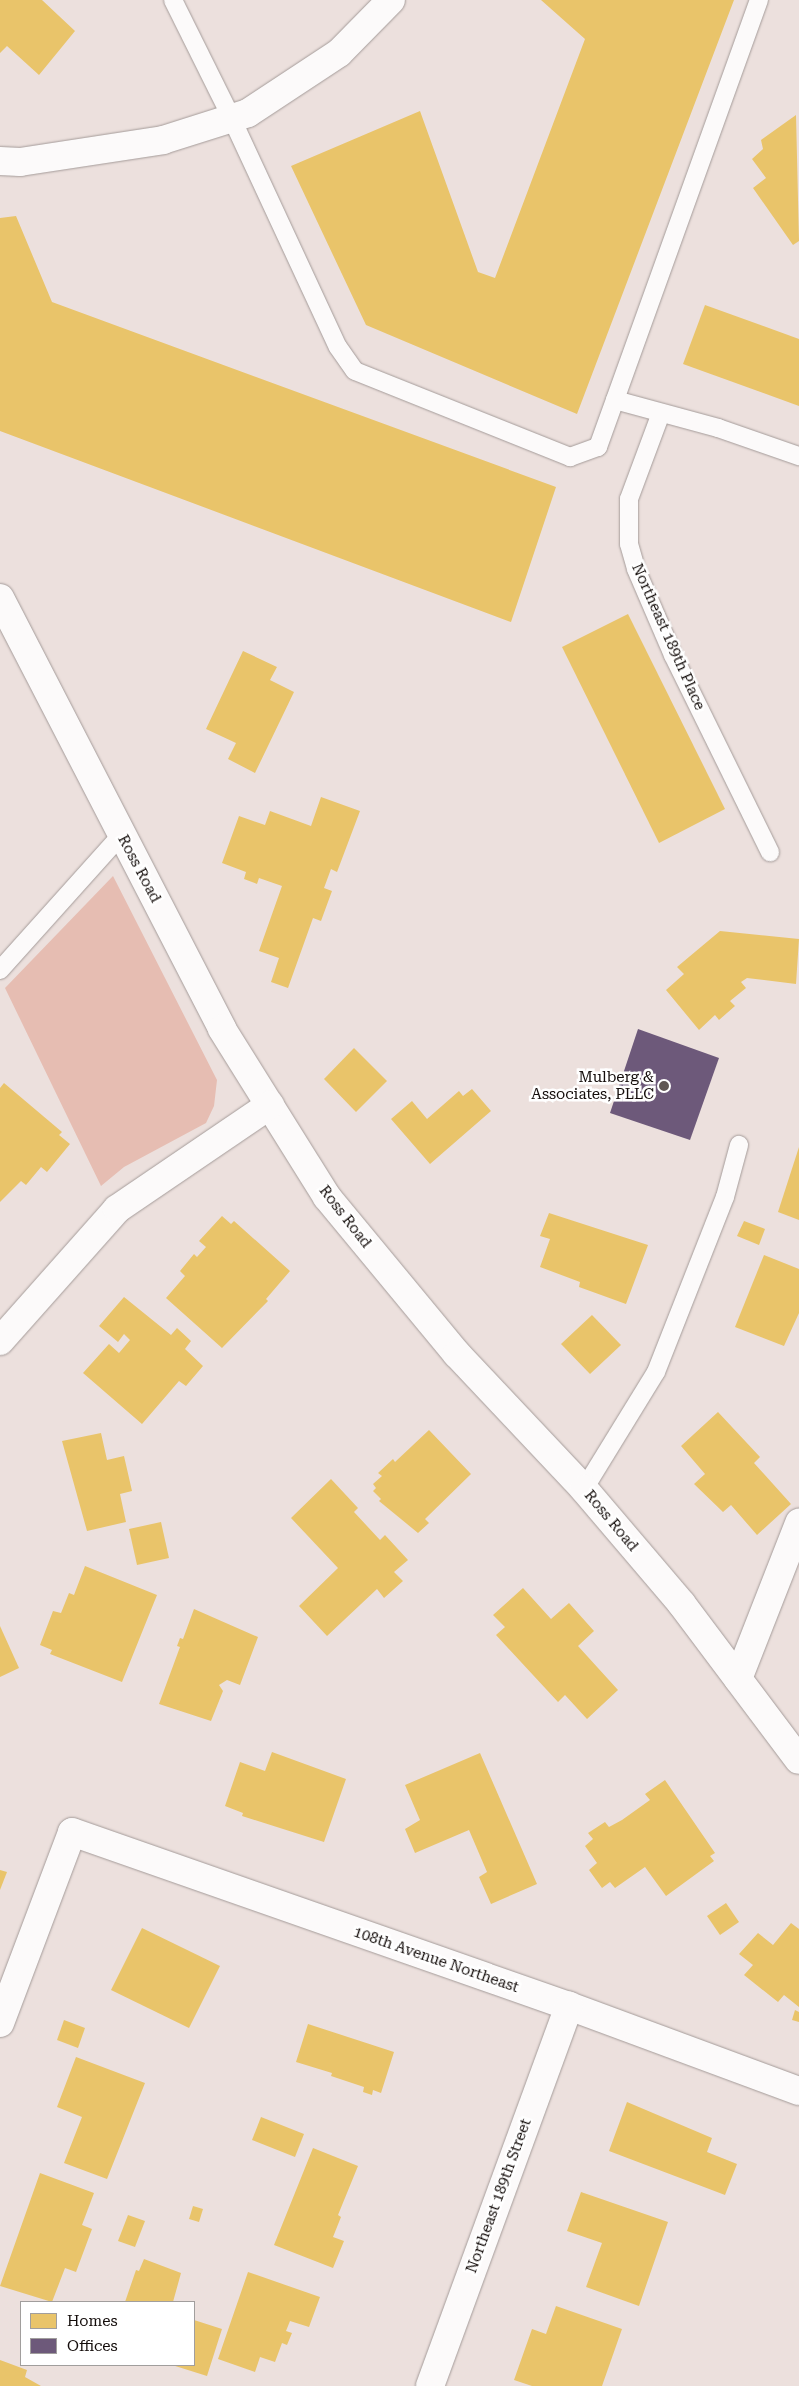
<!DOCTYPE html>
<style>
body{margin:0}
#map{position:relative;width:799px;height:2386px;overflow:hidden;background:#ece0dd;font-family:"Roboto Serif",serif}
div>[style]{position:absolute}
.green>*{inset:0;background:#e6bdb2}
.homes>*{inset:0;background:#e9c46a}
.offices>*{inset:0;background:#6d597a}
.roads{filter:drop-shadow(0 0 1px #a49b99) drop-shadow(0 0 1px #a49b99)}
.service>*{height:18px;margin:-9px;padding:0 9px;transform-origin:9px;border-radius:9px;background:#fcfafa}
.minor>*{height:28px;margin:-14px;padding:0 14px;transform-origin:14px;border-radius:14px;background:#fcfafa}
.tertiary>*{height:28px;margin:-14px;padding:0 14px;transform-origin:14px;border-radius:14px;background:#fcfafa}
.dots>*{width:14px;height:14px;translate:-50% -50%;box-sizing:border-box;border:2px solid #fff;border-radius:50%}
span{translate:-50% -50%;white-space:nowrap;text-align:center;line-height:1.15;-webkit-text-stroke:5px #fff;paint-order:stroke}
.street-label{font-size:15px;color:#140d0b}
.poi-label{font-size:15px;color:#140d0b}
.right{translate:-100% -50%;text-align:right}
.legend{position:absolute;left:20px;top:2301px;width:175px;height:65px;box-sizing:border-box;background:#fff;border:1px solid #a19e9d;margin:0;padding:6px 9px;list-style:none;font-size:15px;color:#140d0b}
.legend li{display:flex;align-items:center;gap:10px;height:25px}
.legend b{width:25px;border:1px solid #a19e9d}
</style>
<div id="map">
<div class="green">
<div style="clip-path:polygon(113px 876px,217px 1080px,214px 1106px,206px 1123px,124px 1167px,101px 1186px,5px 988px)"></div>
</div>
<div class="homes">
<div style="clip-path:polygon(0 0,42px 0,75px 31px,39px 75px,7px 46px,0 53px)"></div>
<div style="clip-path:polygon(541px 0,734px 0,577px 414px,366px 325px,291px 166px,420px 111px,478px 272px,495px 278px,585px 39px)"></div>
<div style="clip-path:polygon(796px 115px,799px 241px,793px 245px,753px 188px,766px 178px,752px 159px,763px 149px,761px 140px)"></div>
<div style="clip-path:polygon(16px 216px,52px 302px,556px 487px,511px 622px,0 431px,0 218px)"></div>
<div style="clip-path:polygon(705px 305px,799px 339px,799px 406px,683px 364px)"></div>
<div style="clip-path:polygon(628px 614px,725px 809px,659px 843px,562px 647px)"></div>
<div style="clip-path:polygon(243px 651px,277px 667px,270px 680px,294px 692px,255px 773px,228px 759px,236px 743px,206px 729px)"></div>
<div style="clip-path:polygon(321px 797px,360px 811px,337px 872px,331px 869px,324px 888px,332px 891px,321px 921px,313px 918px,288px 988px,271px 982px,279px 958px,259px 951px,282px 886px,259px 878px,257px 884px,244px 879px,246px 872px,222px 863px,239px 816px,265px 825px,270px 811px,311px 826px)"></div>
<div style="clip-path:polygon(720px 931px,799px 939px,796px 984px,747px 978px,741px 982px,746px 988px,730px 1001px,735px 1006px,719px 1020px,715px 1015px,699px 1030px,666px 990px,684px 974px,677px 967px)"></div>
<div style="clip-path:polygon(354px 1048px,387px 1081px,356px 1112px,324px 1079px)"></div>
<div style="clip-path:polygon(4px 1083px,62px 1132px,59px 1135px,70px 1144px,47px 1172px,41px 1167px,26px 1185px,21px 1181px,0 1202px,0 1088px)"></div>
<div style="clip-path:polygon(472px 1089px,491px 1111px,430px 1164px,391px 1119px,412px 1101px,427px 1119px,459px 1091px,463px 1096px)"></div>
<div style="clip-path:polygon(799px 1147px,799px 1220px,778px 1212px)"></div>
<div style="clip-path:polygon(549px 1213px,648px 1245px,626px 1304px,579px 1287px,580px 1282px,540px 1267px,550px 1239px,540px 1236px)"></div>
<div style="clip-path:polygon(222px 1216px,231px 1224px,234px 1221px,290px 1271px,266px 1299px,268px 1301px,222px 1348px,166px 1298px,185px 1276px,180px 1271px,194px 1254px,197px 1257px,206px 1247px,199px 1241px)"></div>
<div style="clip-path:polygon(744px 1221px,765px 1229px,759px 1245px,737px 1236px)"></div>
<div style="clip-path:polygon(764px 1255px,799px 1269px,799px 1313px,784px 1346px,735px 1327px)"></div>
<div style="clip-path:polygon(124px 1297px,171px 1335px,177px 1328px,191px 1341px,185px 1349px,203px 1366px,186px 1386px,179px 1381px,142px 1424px,83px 1373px,109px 1344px,119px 1353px,130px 1340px,124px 1334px,118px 1342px,99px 1326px)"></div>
<div style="clip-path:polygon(592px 1315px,621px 1345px,590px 1374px,561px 1344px)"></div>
<div style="clip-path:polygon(718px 1412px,760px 1457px,754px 1463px,791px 1504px,757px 1535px,731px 1505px,723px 1512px,694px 1484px,705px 1474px,681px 1446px)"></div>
<div style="clip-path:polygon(429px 1430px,471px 1474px,425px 1519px,429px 1523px,418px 1533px,379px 1501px,381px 1499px,373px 1491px,376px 1488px,373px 1484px,382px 1476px,378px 1473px,393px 1459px,395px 1462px)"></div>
<div style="clip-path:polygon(101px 1433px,107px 1460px,124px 1456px,132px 1491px,120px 1494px,126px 1522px,87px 1531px,62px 1441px)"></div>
<div style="clip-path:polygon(331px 1479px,358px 1508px,354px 1512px,380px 1540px,385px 1535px,408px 1560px,394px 1572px,403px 1581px,384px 1598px,377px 1589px,327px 1636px,299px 1606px,338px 1568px,291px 1518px)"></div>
<div style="clip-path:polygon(161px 1522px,169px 1558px,137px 1565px,129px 1529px)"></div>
<div style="clip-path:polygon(85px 1566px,157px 1595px,122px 1682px,50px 1654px,52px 1650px,40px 1645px,53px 1611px,61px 1613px,69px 1593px,74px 1595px)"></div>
<div style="clip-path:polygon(523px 1588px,551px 1619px,569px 1603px,594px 1631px,578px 1646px,618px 1690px,587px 1719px,565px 1695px,558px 1702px,496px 1635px,505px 1627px,493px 1615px)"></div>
<div style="clip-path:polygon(194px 1609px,258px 1637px,240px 1685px,227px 1680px,219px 1685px,223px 1691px,211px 1721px,159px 1704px,180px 1647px,177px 1646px,180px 1638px,183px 1639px)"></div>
<div style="clip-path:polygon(0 1626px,19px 1668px,0 1677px)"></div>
<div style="clip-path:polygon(272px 1752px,346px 1779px,324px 1842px,242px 1816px,243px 1813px,225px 1806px,240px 1762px,265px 1771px)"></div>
<div style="clip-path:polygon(480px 1753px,537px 1884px,491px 1904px,479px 1877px,487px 1872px,469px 1830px,415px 1853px,405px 1829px,420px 1820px,405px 1785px)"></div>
<div style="clip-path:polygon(665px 1780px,715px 1853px,710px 1856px,714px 1861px,666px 1896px,645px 1867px,615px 1888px,610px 1882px,602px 1888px,589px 1870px,597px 1863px,585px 1846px,593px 1839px,588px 1833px,605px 1822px,609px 1827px,622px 1820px,650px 1800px,645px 1794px)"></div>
<div style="clip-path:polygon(0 1870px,7px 1872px,0 1890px)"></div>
<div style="clip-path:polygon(726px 1903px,739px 1922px,720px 1935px,707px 1916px)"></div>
<div style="clip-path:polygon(791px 1923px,799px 1929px,799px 2007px,784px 1995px,778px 2002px,744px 1975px,753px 1965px,739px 1954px,758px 1933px,773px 1945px)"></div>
<div style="clip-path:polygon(142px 1928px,220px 1966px,189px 2028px,111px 1990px)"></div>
<div style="clip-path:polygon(795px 2010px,799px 2012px,799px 2022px,792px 2020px)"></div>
<div style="clip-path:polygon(64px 2020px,85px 2028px,78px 2048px,57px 2040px)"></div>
<div style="clip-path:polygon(308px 2024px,394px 2052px,381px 2093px,373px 2090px,372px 2095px,363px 2092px,364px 2087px,331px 2076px,332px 2073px,296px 2062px)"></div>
<div style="clip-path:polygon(76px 2057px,145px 2083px,107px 2179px,64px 2163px,82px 2117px,57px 2107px)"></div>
<div style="clip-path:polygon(627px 2102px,712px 2138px,707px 2152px,737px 2164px,725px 2195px,609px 2151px)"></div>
<div style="clip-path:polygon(261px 2117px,304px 2134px,295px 2157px,252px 2140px)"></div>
<div style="clip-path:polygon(313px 2148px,358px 2166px,338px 2215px,341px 2217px,333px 2237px,344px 2241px,333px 2268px,274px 2245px)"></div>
<div style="clip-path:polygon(40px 2173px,94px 2193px,82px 2225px,92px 2229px,76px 2272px,65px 2268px,52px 2302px,0 2286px)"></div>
<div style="clip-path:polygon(581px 2192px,668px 2222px,639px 2306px,586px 2287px,602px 2243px,567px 2231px)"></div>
<div style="clip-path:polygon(193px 2206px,203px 2209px,199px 2222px,189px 2219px)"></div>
<div style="clip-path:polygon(128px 2215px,145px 2221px,135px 2247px,118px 2241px)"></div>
<div style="clip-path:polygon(144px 2259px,181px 2273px,173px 2302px,125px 2302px,136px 2270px,139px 2271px)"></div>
<div style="clip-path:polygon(248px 2272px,320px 2297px,309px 2327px,290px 2321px,286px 2331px,292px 2333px,287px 2345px,282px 2343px,275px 2362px,260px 2357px,255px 2372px,218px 2359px)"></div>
<div style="clip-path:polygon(556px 2306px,622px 2329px,602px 2386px,532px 2386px,514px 2380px,532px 2329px,546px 2334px)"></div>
<div style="clip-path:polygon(194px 2320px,222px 2329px,207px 2376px,172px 2365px,194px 2365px)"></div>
<div style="clip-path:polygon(0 2360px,27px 2370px,25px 2377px,41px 2386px,0 2386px)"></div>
</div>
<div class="offices">
<div style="clip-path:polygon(638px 1029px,719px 1058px,690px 1140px,610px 1113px)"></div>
</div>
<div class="roads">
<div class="service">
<div style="left:173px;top:0;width:133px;rotate:63.6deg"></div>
<div style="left:232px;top:119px;width:251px;rotate:65.1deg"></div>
<div style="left:338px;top:347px;width:29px;rotate:55deg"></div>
<div style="left:355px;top:371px;width:232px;rotate:21.8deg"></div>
<div style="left:570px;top:457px;width:30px;rotate:-20deg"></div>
<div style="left:598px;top:447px;width:475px;rotate:-70.2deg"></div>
<div style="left:615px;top:400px;width:107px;rotate:15.2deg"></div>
<div style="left:718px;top:428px;width:86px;rotate:19.1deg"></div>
<div style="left:661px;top:413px;width:92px;rotate:110.4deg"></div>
<div style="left:629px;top:499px;width:45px;rotate:90deg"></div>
<div style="left:629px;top:544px;width:26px;rotate:74deg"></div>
<div style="left:636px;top:569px;width:94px;rotate:66.7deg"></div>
<div style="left:673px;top:655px;width:220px;rotate:63.8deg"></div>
<div style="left:0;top:970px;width:181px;rotate:-48.1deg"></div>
<div style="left:584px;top:1489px;width:137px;rotate:-58.4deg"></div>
<div style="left:656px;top:1372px;width:188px;rotate:-68.5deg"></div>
<div style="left:725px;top:1197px;width:54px;rotate:-74.9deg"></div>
</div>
<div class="minor">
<div style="left:0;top:161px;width:20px;rotate:3deg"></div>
<div style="left:20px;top:162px;width:145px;rotate:-8.7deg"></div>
<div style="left:163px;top:140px;width:89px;rotate:-17.6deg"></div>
<div style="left:248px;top:113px;width:109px;rotate:-33.4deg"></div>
<div style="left:339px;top:53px;width:74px;rotate:-45.5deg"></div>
<div style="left:0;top:598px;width:485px;rotate:62.7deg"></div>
<div style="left:222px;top:1029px;width:198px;rotate:58deg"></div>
<div style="left:327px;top:1197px;width:204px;rotate:50.4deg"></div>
<div style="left:457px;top:1354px;width:185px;rotate:46.7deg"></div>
<div style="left:584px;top:1489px;width:150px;rotate:49.6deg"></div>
<div style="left:681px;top:1603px;width:196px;rotate:53.1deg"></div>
<div style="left:0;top:1341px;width:176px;rotate:-48.4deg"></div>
<div style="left:117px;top:1209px;width:185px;rotate:-34.2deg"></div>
<div style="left:738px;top:1679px;width:168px;rotate:-68.6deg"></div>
<div style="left:72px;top:1832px;width:527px;rotate:19.3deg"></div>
<div style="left:569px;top:2006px;width:245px;rotate:20.3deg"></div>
<div style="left:430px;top:2386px;width:405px;rotate:-69.9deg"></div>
</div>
<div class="tertiary">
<div style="left:0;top:2023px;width:204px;rotate:-69.3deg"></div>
</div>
</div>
<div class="dots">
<div style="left:664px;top:1086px;background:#605754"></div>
</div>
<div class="street-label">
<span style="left:668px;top:637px;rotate:66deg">Northeast 189th Place</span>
<span style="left:139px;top:869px;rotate:62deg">Ross Road</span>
<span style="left:345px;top:1217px;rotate:52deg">Ross Road</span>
<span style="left:611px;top:1521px;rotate:50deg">Ross Road</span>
<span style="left:436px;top:1960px;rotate:19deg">108th Avenue Northeast</span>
<span style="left:499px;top:2196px;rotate:-70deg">Northeast 189th Street</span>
</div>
<div class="poi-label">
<span class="right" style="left:654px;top:1086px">Mulberg &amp;<br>Associates, PLLC</span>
</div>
<ul class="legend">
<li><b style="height:14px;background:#e9c46a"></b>Homes</li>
<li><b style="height:14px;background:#6d597a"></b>Offices</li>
</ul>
</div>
